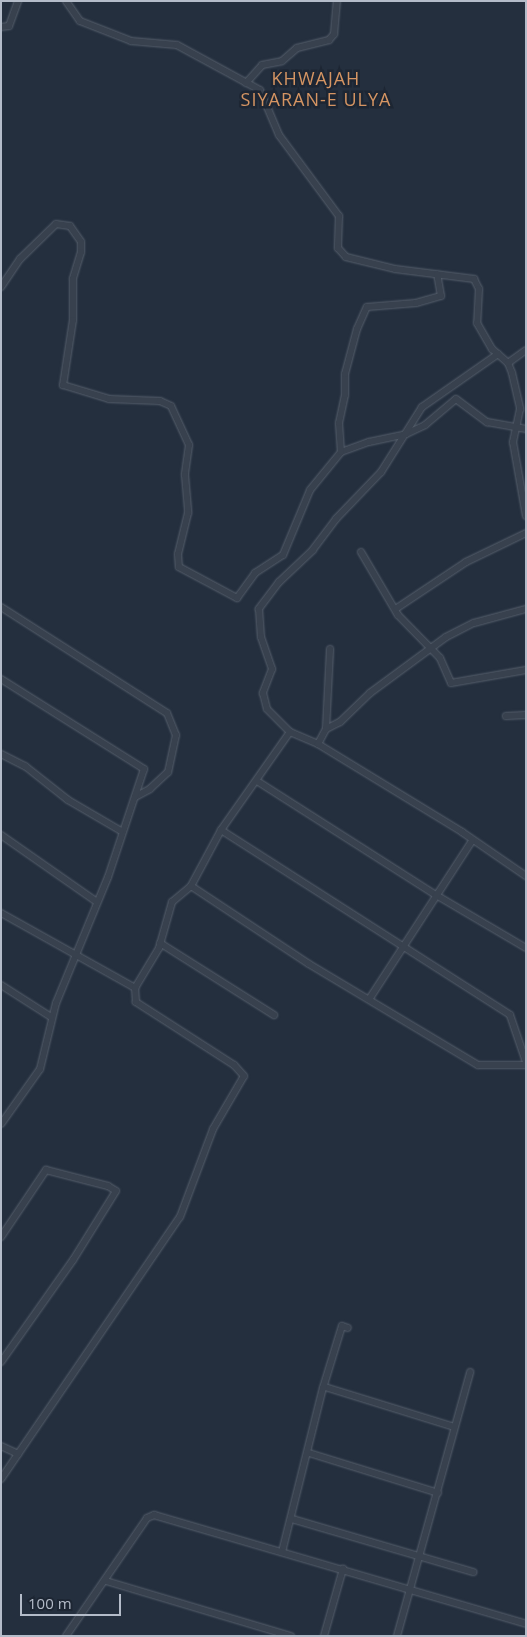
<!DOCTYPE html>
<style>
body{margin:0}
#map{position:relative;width:527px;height:1637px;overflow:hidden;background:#242f3e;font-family:"Open Sans",sans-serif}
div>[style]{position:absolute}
.roads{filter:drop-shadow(0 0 1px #565f6c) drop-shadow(0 0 1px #565f6c)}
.street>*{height:6px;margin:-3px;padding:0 3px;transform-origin:3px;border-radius:3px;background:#38414e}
span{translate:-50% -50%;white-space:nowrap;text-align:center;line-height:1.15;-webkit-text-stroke:5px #1d2633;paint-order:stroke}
.quarter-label{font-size:18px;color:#d59563;letter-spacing:1px}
.frame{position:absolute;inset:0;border:2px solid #b4bcc9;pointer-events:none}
.scale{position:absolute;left:20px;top:1594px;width:101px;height:22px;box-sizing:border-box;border:2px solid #b4bcc9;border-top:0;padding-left:6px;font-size:15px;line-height:18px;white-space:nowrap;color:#b4bcc9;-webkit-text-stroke:4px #1d2633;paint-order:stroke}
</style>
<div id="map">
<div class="roads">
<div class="street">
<div style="left:66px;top:1px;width:24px;rotate:55deg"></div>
<div style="left:80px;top:21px;width:55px;rotate:21.4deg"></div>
<div style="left:131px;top:41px;width:46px;rotate:5deg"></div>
<div style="left:177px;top:45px;width:94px;rotate:28.5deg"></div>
<div style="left:260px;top:90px;width:49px;rotate:67.1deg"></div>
<div style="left:279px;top:135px;width:101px;rotate:53.5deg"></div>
<div style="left:339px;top:216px;width:32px;rotate:92deg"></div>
<div style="left:338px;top:248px;width:12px;rotate:48deg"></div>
<div style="left:346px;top:257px;width:50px;rotate:13.8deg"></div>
<div style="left:395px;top:269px;width:80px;rotate:7.2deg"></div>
<div style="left:474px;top:279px;width:11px;rotate:63deg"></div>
<div style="left:479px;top:289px;width:34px;rotate:93deg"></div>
<div style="left:477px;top:323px;width:30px;rotate:60deg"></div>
<div style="left:492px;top:349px;width:21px;rotate:41deg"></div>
<div style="left:508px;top:363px;width:11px;rotate:68deg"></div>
<div style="left:512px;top:373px;width:37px;rotate:77deg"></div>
<div style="left:520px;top:409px;width:34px;rotate:102deg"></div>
<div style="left:513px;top:442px;width:75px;rotate:80deg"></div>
<div style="left:1px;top:27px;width:8px;rotate:-7deg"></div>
<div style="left:9px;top:26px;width:27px;rotate:-70deg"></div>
<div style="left:246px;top:83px;width:24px;rotate:-48deg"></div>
<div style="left:262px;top:65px;width:20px;rotate:-11deg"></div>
<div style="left:282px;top:61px;width:20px;rotate:-41deg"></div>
<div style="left:297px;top:48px;width:33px;rotate:-14deg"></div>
<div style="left:329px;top:40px;width:8px;rotate:-50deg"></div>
<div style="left:334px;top:34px;width:33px;rotate:-85deg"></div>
<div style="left:1px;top:287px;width:34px;rotate:-56deg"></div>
<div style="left:20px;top:259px;width:50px;rotate:-44.2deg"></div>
<div style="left:56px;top:224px;width:14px;rotate:8deg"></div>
<div style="left:70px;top:226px;width:19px;rotate:55deg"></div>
<div style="left:81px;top:242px;width:10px;rotate:90deg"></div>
<div style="left:81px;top:252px;width:28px;rotate:107deg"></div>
<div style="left:73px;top:279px;width:41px;rotate:90deg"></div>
<div style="left:73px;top:320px;width:66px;rotate:98.7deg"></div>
<div style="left:63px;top:385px;width:48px;rotate:16.9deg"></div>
<div style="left:109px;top:399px;width:51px;rotate:2.2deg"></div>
<div style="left:160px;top:401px;width:12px;rotate:24deg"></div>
<div style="left:171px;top:406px;width:43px;rotate:65.2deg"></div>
<div style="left:189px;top:445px;width:30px;rotate:98deg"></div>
<div style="left:185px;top:475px;width:38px;rotate:85deg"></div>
<div style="left:188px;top:513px;width:42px;rotate:103.7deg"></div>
<div style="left:178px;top:554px;width:13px;rotate:86deg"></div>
<div style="left:179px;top:567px;width:66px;rotate:28.1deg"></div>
<div style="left:237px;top:598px;width:31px;rotate:-54deg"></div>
<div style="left:255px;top:573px;width:33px;rotate:-33deg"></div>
<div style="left:283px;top:555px;width:70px;rotate:-67.4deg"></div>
<div style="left:310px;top:490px;width:49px;rotate:-50.8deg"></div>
<div style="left:341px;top:452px;width:30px;rotate:-20deg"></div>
<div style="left:369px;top:442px;width:38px;rotate:-12deg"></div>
<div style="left:406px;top:434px;width:21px;rotate:-25deg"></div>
<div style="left:425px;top:425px;width:40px;rotate:-40deg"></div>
<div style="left:456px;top:399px;width:39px;rotate:37deg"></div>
<div style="left:487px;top:422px;width:40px;rotate:10deg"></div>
<div style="left:498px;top:354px;width:93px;rotate:145.1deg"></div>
<div style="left:422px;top:407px;width:77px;rotate:122.2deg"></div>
<div style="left:381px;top:472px;width:65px;rotate:133.8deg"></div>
<div style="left:336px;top:519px;width:39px;rotate:127deg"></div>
<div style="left:313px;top:550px;width:47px;rotate:136.7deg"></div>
<div style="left:279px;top:582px;width:34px;rotate:127deg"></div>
<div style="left:259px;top:609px;width:28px;rotate:86deg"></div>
<div style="left:261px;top:637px;width:34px;rotate:71deg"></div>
<div style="left:272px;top:669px;width:26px;rotate:111deg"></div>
<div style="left:263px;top:693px;width:16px;rotate:76deg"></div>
<div style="left:267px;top:709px;width:33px;rotate:45deg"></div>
<div style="left:290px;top:732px;width:30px;rotate:23deg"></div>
<div style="left:318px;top:744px;width:169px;rotate:31.4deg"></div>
<div style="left:462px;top:832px;width:78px;rotate:34.5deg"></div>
<div style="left:508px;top:363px;width:22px;rotate:-36deg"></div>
<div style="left:341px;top:452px;width:29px;rotate:-94deg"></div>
<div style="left:339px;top:423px;width:29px;rotate:-78deg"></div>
<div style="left:345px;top:395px;width:21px;rotate:-90deg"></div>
<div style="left:345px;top:374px;width:47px;rotate:-75.1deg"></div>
<div style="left:357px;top:329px;width:24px;rotate:-66deg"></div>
<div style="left:367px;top:307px;width:49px;rotate:-4.7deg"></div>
<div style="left:416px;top:303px;width:26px;rotate:-16deg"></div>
<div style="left:441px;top:296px;width:22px;rotate:-100deg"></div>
<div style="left:361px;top:552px;width:73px;rotate:59.6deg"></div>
<div style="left:398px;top:615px;width:60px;rotate:45.7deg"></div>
<div style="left:440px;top:658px;width:27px;rotate:66deg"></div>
<div style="left:451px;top:683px;width:76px;rotate:-9.8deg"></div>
<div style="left:1px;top:607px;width:197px;rotate:32.6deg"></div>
<div style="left:167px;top:713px;width:24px;rotate:68deg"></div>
<div style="left:176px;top:735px;width:38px;rotate:102deg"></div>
<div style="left:168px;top:772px;width:25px;rotate:137deg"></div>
<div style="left:150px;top:789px;width:17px;rotate:152deg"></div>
<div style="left:397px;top:608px;width:83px;rotate:-33.7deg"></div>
<div style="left:466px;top:562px;width:67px;rotate:-25.8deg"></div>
<div style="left:1px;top:679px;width:169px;rotate:32.2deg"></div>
<div style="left:144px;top:769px;width:114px;rotate:108.4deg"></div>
<div style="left:108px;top:877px;width:136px;rotate:112.4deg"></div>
<div style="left:56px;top:1003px;width:68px;rotate:103.6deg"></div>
<div style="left:40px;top:1069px;width:67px;rotate:125.3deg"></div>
<div style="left:506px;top:716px;width:20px;rotate:-3deg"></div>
<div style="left:326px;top:729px;width:16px;rotate:-27deg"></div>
<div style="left:340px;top:722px;width:42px;rotate:-44deg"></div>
<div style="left:370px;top:693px;width:94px;rotate:-36.4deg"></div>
<div style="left:446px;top:637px;width:31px;rotate:-27deg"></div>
<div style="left:474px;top:623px;width:54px;rotate:-15.1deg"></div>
<div style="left:318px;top:744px;width:17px;rotate:-62deg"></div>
<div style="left:326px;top:729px;width:80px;rotate:-87.1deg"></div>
<div style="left:1px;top:754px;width:27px;rotate:27deg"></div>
<div style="left:25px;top:766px;width:55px;rotate:38.3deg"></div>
<div style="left:68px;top:800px;width:61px;rotate:30.3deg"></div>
<div style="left:257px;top:781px;width:212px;rotate:32.5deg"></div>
<div style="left:436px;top:895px;width:104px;rotate:30.5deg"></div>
<div style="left:221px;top:830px;width:343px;rotate:32.6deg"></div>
<div style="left:510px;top:1015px;width:50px;rotate:71.2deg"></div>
<div style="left:1px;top:835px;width:117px;rotate:34.9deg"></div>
<div style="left:191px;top:886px;width:141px;rotate:33.5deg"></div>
<div style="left:309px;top:964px;width:197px;rotate:30.9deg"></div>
<div style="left:478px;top:1065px;width:48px"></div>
<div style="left:1px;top:913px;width:154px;rotate:29.2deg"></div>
<div style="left:160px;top:943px;width:135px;rotate:32.3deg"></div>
<div style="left:1px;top:985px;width:59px;rotate:32.6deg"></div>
<div style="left:370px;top:998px;width:187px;rotate:-57deg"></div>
<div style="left:1px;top:1237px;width:81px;rotate:-56.1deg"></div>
<div style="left:46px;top:1170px;width:64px;rotate:14.5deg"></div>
<div style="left:108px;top:1186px;width:9px;rotate:32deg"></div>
<div style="left:116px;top:1191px;width:81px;rotate:121.9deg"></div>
<div style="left:73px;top:1260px;width:125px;rotate:125.2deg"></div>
<div style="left:325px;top:1387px;width:135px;rotate:17.2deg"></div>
<div style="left:1px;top:1446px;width:19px;rotate:25deg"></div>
<div style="left:309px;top:1453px;width:135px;rotate:17.2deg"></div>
<div style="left:1px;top:1479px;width:317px;rotate:-55.7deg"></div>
<div style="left:180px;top:1217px;width:94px;rotate:-69.4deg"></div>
<div style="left:213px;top:1129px;width:61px;rotate:-59.7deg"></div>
<div style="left:244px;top:1076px;width:15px;rotate:-132deg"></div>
<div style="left:234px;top:1065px;width:117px;rotate:-147.3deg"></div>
<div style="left:136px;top:1002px;width:14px;rotate:-94deg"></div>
<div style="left:135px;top:988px;width:47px;rotate:-59deg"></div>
<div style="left:159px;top:948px;width:48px;rotate:-74.2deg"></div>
<div style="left:172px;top:902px;width:25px;rotate:-40deg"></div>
<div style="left:191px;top:886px;width:64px;rotate:-61.8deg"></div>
<div style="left:221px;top:830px;width:120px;rotate:-54.9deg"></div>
<div style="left:292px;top:1519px;width:189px;rotate:16.3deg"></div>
<div style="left:282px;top:1552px;width:169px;rotate:-76deg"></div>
<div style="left:323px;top:1388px;width:65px;rotate:-73deg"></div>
<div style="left:342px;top:1326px;width:6px;rotate:18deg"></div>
<div style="left:106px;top:1581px;width:193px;rotate:16.6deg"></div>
<div style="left:66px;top:1636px;width:143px;rotate:-55.5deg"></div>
<div style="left:147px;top:1518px;width:8px;rotate:-23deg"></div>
<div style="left:154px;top:1515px;width:388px;rotate:16.3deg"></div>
<div style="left:324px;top:1636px;width:70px;rotate:-74.2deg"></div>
<div style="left:397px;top:1636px;width:274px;rotate:-74.5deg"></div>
</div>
</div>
<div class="quarter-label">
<span style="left:316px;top:89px">KHWAJAH<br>SIYARAN-E ULYA</span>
</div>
<div class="frame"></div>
<div class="scale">100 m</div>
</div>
